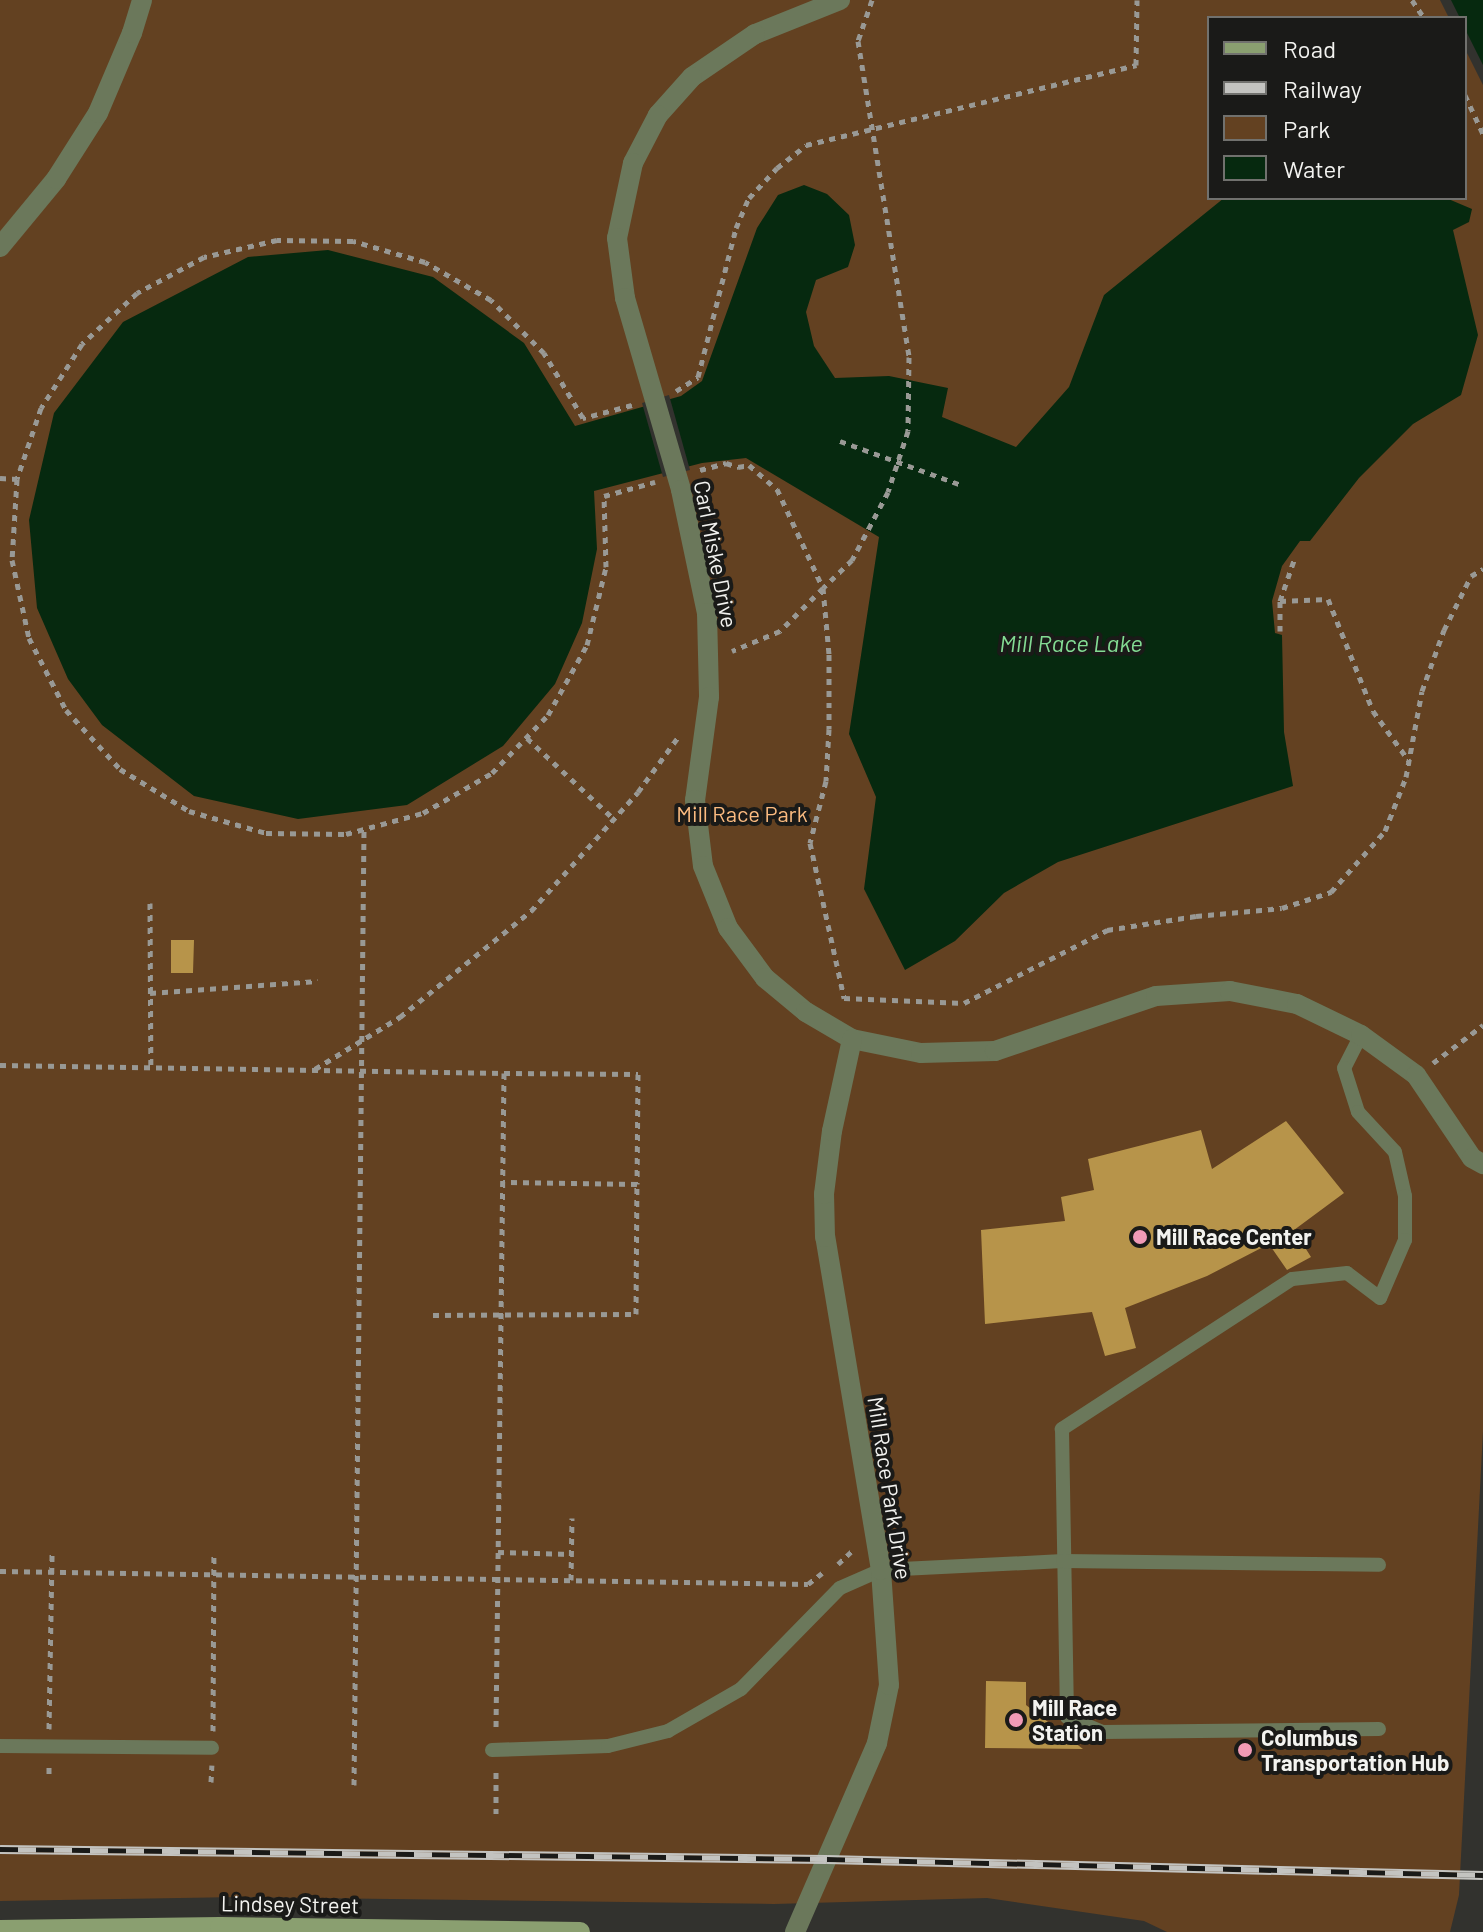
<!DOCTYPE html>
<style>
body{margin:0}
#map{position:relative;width:1483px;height:1932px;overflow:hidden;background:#32322e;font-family:Barlow,sans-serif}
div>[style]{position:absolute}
.green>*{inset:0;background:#634121}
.water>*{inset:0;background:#06290f}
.pier>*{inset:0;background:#32322e}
.building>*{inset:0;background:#b7944a}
.path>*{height:5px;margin-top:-2.5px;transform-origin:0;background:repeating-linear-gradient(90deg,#999995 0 6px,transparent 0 12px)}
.service>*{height:14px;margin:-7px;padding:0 7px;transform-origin:7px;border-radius:7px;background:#6b785b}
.minor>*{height:20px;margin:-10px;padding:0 10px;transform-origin:10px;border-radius:10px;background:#6b785b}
.secondary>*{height:20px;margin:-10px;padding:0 10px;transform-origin:10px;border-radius:10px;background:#8a9f70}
.rail>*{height:9px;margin-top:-4.5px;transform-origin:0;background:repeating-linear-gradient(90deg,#1a1a18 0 18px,#c3c3c0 0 36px);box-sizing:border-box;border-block:2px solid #c3c3c0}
.dots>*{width:22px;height:22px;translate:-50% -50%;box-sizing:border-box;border:4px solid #1a1a18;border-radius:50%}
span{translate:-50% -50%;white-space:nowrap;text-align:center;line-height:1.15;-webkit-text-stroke:8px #1a1a18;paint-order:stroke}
.street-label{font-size:22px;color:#f3f3f0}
.park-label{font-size:22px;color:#fbbb80}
.poi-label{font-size:22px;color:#f3f3f0;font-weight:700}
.left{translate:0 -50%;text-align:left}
.water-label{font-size:24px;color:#83db93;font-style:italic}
.legend{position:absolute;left:1207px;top:16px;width:260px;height:184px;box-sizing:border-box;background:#1a1a18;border:2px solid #71716e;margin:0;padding:10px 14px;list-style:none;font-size:24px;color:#f3f3f0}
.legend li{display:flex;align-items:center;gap:16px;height:40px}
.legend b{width:40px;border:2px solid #71716e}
</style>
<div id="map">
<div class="green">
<div style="clip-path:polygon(0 0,1440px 0,1449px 18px,1209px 18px,1209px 198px,1465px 198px,1465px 49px,1483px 85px,1483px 1431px,1459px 1895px,1450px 1932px,1167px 1932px,1144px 1921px,987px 1898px,774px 1904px,239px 1897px,0 1901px)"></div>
</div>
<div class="water">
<div style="clip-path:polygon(1451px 0,1483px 0,1483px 65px,1465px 29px,1465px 18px,1460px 18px)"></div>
<div style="clip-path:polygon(804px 185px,827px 194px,849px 215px,855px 245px,848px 267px,816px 280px,806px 312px,814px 346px,835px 378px,889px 376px,948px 388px,942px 417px,1016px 447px,1069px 387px,1104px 295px,1224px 198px,1446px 198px,1472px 209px,1469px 222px,1453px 230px,1478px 335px,1461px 395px,1413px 424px,1359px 478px,1310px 541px,1300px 541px,1282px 566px,1272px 601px,1275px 633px,1282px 635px,1284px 732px,1293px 786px,1058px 862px,1004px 893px,955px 941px,905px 970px,864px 889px,876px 797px,849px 734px,879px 537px,746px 458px,702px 463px,594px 491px,597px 549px,582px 623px,555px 684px,503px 746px,407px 805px,298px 819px,194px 796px,102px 725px,68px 679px,37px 608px,29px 520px,54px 413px,123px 322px,248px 257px,328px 250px,433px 277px,524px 343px,575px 426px,681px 396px,702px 381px,757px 228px,778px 195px)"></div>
</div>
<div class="pier">
<div style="clip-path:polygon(669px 395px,690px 470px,663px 477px,642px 403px)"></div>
</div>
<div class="building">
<div style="clip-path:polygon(171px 940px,194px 940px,193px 973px,171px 973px)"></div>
<div style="clip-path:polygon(1286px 1121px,1344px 1193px,1294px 1230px,1311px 1257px,1287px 1270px,1269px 1244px,1207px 1276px,1125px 1308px,1136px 1348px,1105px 1356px,1092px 1312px,985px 1324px,981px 1230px,1065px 1221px,1061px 1197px,1094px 1190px,1088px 1159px,1201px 1130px,1212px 1169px)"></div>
<div style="clip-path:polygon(986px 1681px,1026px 1682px,1026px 1705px,1083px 1749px,985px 1748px)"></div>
</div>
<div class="path">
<div style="left:872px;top:0;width:43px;rotate:108.9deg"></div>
<div style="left:858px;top:41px;width:320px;rotate:80.8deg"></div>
<div style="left:909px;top:357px;width:74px;rotate:90.8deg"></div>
<div style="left:908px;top:431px;width:64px;rotate:108.2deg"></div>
<div style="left:888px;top:492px;width:77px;rotate:117.9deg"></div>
<div style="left:852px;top:560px;width:40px;rotate:136deg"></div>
<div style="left:823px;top:588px;width:66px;rotate:84.8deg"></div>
<div style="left:829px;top:654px;width:75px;rotate:90deg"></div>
<div style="left:829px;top:729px;width:52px;rotate:93.3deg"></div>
<div style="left:826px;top:781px;width:64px;rotate:104.5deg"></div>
<div style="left:810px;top:843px;width:159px;rotate:77.6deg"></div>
<div style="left:844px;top:998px;width:120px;rotate:2.4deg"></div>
<div style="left:964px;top:1003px;width:161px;rotate:-27deg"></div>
<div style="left:1107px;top:930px;width:90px;rotate:-8.9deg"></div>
<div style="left:1196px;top:916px;width:86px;rotate:-5.3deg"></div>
<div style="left:1282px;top:908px;width:52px;rotate:-18.1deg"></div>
<div style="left:1331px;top:892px;width:81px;rotate:-48.5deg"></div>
<div style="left:1385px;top:831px;width:58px;rotate:-68.7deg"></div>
<div style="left:1406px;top:777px;width:87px;rotate:-79.5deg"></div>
<div style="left:1422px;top:691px;width:65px;rotate:-70.2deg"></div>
<div style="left:1444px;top:630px;width:60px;rotate:-63.4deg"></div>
<div style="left:1471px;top:576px;width:14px;rotate:-30deg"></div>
<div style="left:1412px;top:0;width:22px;rotate:56deg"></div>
<div style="left:1465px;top:95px;width:43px;rotate:65.2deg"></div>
<div style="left:676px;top:391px;width:26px;rotate:-32deg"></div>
<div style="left:698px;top:377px;width:154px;rotate:-75.7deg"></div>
<div style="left:736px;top:228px;width:33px;rotate:-67deg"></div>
<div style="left:749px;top:198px;width:41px;rotate:-47deg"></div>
<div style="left:777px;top:168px;width:37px;rotate:-38deg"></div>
<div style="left:806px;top:145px;width:340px;rotate:-13.6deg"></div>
<div style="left:1136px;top:65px;width:65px;rotate:-89.1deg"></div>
<div style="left:632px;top:405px;width:51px;rotate:165.1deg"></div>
<div style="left:583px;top:418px;width:76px;rotate:-121deg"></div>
<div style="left:544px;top:353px;width:75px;rotate:-135deg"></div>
<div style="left:491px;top:300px;width:76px;rotate:-150.1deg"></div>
<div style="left:425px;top:262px;width:75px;rotate:-163.7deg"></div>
<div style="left:353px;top:241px;width:76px;rotate:-179.2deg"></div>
<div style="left:277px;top:240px;width:75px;rotate:166.9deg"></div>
<div style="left:204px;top:257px;width:76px;rotate:151.8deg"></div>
<div style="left:137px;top:293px;width:75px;rotate:137.2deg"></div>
<div style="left:82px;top:344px;width:76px;rotate:122.6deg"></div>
<div style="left:41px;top:408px;width:75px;rotate:108.7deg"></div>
<div style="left:17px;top:479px;width:81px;rotate:93.5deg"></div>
<div style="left:12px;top:560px;width:80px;rotate:77.7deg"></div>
<div style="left:29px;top:638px;width:81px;rotate:62.8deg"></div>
<div style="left:66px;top:710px;width:80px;rotate:47.5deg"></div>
<div style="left:120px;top:769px;width:81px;rotate:31.3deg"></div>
<div style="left:189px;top:811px;width:80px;rotate:15.9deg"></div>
<div style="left:266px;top:833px;width:80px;rotate:0.7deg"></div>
<div style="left:346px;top:834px;width:80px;rotate:-15.3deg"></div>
<div style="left:423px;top:813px;width:80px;rotate:-30.1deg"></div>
<div style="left:492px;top:773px;width:81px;rotate:-46deg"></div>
<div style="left:548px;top:715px;width:80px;rotate:-60.9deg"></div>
<div style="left:587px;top:645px;width:80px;rotate:-76.3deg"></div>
<div style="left:606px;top:567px;width:71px;rotate:-91.6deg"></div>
<div style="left:604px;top:496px;width:53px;rotate:-15.4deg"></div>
<div style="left:840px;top:441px;width:127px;rotate:19.9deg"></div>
<div style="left:700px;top:470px;width:27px;rotate:-15deg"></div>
<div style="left:726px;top:463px;width:13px;rotate:18deg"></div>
<div style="left:738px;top:467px;width:11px;rotate:-10deg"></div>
<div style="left:749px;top:465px;width:37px;rotate:41deg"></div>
<div style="left:777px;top:489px;width:109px;rotate:65.1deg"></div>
<div style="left:823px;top:588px;width:61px;rotate:135deg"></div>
<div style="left:780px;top:631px;width:52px;rotate:157.4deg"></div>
<div style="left:0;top:478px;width:17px;rotate:3deg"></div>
<div style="left:1280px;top:601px;width:48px;rotate:-2.4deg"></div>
<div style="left:1328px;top:599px;width:121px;rotate:68.1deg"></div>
<div style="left:1373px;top:711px;width:62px;rotate:54.2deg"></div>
<div style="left:1280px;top:631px;width:30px;rotate:-90deg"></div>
<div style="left:1280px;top:601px;width:43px;rotate:-71.1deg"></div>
<div style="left:527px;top:738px;width:119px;rotate:43deg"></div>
<div style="left:150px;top:903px;width:164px;rotate:89.7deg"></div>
<div style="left:150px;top:993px;width:168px;rotate:-4.1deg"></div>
<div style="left:1433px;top:1063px;width:63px;rotate:-37.2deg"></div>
<div style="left:0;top:1065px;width:504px;rotate:0.91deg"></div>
<div style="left:504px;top:1073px;width:656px;rotate:90.7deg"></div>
<div style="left:315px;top:1069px;width:100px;rotate:-31.5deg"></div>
<div style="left:400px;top:1017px;width:169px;rotate:-39deg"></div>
<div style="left:531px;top:911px;width:160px;rotate:-48deg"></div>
<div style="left:638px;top:792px;width:69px;rotate:-53.8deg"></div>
<div style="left:504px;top:1073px;width:134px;rotate:0.4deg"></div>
<div style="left:638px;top:1074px;width:110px;rotate:90.5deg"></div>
<div style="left:433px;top:1315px;width:203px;rotate:-0.3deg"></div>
<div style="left:636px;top:1314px;width:130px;rotate:-89.6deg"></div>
<div style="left:637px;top:1184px;width:134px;rotate:-179.1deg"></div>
<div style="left:498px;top:1552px;width:73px;rotate:1.6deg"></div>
<div style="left:838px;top:1564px;width:22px;rotate:-43deg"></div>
<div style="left:0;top:1571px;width:808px;rotate:0.92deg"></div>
<div style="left:808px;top:1584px;width:18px;rotate:-38deg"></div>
<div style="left:571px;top:1580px;width:62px;rotate:-89.1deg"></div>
<div style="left:49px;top:1729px;width:179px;rotate:-89deg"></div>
<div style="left:213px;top:1731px;width:179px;rotate:-89.7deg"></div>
<div style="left:49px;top:1767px;width:11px;rotate:90deg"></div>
<div style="left:211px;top:1782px;width:17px;rotate:-87deg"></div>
<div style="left:354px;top:1785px;width:956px;rotate:-89.4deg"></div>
<div style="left:496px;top:1814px;width:47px;rotate:-90deg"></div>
</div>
<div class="service">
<div style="left:1361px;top:1035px;width:37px;rotate:117deg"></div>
<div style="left:1344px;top:1068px;width:46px;rotate:72.3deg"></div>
<div style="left:1358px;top:1112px;width:54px;rotate:47.2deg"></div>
<div style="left:1395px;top:1152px;width:45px;rotate:77.2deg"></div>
<div style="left:1405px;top:1196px;width:44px;rotate:90deg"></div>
<div style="left:1405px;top:1240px;width:63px;rotate:113.3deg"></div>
<div style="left:1380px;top:1298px;width:41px;rotate:-142.9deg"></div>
<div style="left:1347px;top:1273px;width:55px;rotate:173.8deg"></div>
<div style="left:1292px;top:1279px;width:275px;rotate:146.9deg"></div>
<div style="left:1062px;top:1429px;width:288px;rotate:89deg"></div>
<div style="left:1067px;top:1717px;width:39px;rotate:23deg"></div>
<div style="left:1103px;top:1732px;width:276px;rotate:-0.6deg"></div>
<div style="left:0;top:1746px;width:212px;rotate:0.5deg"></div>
<div style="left:492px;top:1750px;width:116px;rotate:-2deg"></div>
<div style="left:608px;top:1746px;width:62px;rotate:-14deg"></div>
<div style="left:668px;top:1731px;width:84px;rotate:-29.9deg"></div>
<div style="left:741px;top:1689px;width:141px;rotate:-45.6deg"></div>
<div style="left:840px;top:1588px;width:45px;rotate:-23.7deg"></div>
<div style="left:881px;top:1570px;width:182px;rotate:-2.8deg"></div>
<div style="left:1063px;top:1561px;width:316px;rotate:0.7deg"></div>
</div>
<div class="minor">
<div style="left:840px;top:0;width:92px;rotate:158.2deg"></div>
<div style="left:755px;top:34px;width:76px;rotate:145.7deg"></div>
<div style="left:692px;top:77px;width:51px;rotate:131.8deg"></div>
<div style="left:658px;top:115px;width:54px;rotate:117.5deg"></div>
<div style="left:633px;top:163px;width:77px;rotate:102deg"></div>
<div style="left:617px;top:238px;width:61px;rotate:82.4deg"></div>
<div style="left:625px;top:298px;width:200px;rotate:73.7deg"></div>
<div style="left:681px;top:490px;width:126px;rotate:78.1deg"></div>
<div style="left:707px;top:613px;width:84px;rotate:88.6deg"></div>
<div style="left:709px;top:697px;width:104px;rotate:97.7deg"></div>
<div style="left:695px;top:800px;width:66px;rotate:83.1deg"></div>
<div style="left:703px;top:866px;width:67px;rotate:68deg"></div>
<div style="left:728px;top:928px;width:62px;rotate:53.5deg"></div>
<div style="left:765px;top:978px;width:53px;rotate:39.7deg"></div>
<div style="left:806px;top:1012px;width:53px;rotate:30.4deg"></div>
<div style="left:852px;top:1039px;width:70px;rotate:11.5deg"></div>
<div style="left:921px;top:1053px;width:74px;rotate:-1.5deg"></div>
<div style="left:995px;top:1051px;width:170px;rotate:-18.9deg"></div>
<div style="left:1156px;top:996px;width:74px;rotate:-3.9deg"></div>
<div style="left:1230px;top:991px;width:68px;rotate:11deg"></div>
<div style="left:1297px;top:1004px;width:71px;rotate:25.8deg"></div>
<div style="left:1361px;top:1035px;width:68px;rotate:36deg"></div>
<div style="left:1416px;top:1075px;width:100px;rotate:56deg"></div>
<div style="left:1472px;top:1158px;width:13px;rotate:29deg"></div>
<div style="left:0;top:247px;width:88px;rotate:-50.5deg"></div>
<div style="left:56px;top:179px;width:78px;rotate:-57.5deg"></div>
<div style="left:98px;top:113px;width:87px;rotate:-67deg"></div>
<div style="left:132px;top:33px;width:34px;rotate:-73deg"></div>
<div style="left:795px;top:1932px;width:206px;rotate:-66.5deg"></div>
<div style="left:877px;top:1743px;width:59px;rotate:-78.3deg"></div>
<div style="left:889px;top:1685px;width:115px;rotate:-94deg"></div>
<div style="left:881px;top:1570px;width:338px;rotate:-99.5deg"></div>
<div style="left:825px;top:1237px;width:43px;rotate:-91.3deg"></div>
<div style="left:824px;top:1194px;width:64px;rotate:-82.8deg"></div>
<div style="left:832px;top:1131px;width:94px;rotate:-77.7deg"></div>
</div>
<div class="secondary">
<div style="left:0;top:1930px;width:220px;rotate:-0.8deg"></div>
<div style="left:220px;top:1927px;width:360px;rotate:0.8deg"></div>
</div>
<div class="rail">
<div style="left:0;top:1849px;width:827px;rotate:0.69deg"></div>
<div style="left:827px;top:1859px;width:656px;rotate:1.4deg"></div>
</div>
<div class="dots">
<div style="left:1140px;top:1237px;background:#f09ab6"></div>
<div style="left:1016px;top:1720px;background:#f09ab6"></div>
<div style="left:1245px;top:1750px;background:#f09ab6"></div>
</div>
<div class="street-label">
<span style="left:716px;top:554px;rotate:79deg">Carl Miske Drive</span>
<span style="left:890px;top:1488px;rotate:81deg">Mill Race Park Drive</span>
<span style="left:290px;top:1904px;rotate:1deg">Lindsey Street</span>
</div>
<div class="park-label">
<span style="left:742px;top:814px">Mill Race Park</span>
</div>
<div class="poi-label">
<span class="left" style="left:1156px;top:1237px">Mill Race Center</span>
<span class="left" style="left:1032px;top:1720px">Mill Race<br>Station</span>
<span class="left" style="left:1261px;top:1750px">Columbus<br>Transportation Hub</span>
</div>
<div class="water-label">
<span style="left:1071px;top:643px">Mill Race Lake</span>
</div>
<ul class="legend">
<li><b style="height:10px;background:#8a9f70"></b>Road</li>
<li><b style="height:10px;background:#c3c3c0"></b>Railway</li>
<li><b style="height:22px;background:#634121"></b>Park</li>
<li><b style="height:22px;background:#06290f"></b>Water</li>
</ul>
</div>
